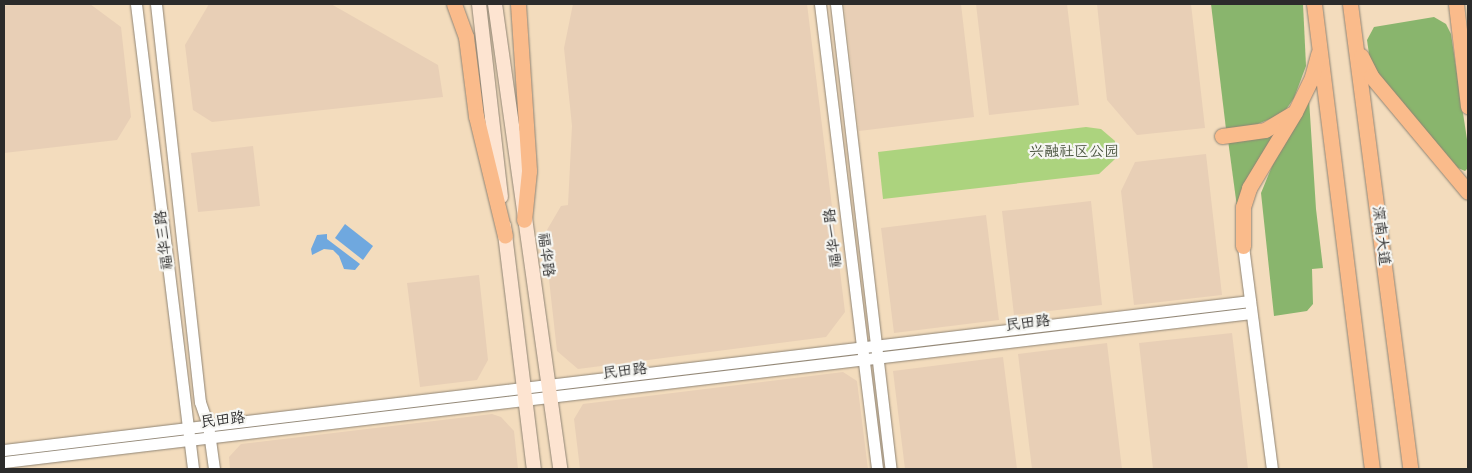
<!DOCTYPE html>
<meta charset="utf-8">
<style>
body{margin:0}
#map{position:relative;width:1472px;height:473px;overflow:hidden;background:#f3dcbd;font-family:Kalam,"LXGW WenKai TC",sans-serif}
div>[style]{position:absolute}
.built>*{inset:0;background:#e8cfb6}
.green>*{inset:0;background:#acd37e}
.forest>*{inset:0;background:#89b56d}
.water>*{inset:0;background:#6fa8df}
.roads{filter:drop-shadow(0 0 1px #8f8474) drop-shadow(0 0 1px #8f8474)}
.tertiary>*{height:11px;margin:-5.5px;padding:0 5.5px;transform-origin:5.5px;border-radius:5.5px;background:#fff}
.secondary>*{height:14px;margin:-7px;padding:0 7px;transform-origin:7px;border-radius:7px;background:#fde4d1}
.primary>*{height:15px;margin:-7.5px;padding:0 7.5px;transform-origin:7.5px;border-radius:7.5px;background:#fabb8b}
span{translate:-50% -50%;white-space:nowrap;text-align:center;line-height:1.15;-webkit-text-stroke:4.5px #f6f6f2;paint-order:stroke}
.park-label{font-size:15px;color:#4b5540}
.street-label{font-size:15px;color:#2b2b2b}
.frame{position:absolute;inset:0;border:5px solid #2b2b2b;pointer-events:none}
</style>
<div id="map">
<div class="built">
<div style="clip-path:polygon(20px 4px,90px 4px,121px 27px,131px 117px,117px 140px,4px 153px,4px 6px)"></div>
<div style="clip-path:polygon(209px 4px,331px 4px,438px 65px,443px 97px,212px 122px,193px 110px,185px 45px)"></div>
<div style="clip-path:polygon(573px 4px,807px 4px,845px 312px,826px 337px,578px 369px,557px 351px,544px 235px,561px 206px,568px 205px,572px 126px,564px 48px)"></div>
<div style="clip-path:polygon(844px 4px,961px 4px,974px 117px,859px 131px)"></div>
<div style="clip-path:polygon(976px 4px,1067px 4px,1079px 105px,989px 115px)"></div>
<div style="clip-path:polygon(1097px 4px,1191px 4px,1205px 128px,1137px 135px,1107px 100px)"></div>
<div style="clip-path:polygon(253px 146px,260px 206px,198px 212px,191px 153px)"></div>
<div style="clip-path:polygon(1206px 154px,1222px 295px,1134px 305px,1121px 191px,1135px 162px)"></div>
<div style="clip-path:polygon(1091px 201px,1102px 305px,1014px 315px,1002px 211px)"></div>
<div style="clip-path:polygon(986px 215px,999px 320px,894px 333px,881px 228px)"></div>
<div style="clip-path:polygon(479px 275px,488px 360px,477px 380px,420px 387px,407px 283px)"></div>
<div style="clip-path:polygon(1232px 333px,1248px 469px,1153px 469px,1139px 343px)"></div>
<div style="clip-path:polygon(1107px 343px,1122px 469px,1032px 469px,1018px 354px)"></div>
<div style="clip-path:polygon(1003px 357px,1017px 469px,905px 469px,893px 371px)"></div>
<div style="clip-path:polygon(843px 372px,857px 381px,868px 469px,580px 469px,574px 419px,583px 404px)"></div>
<div style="clip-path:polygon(492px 414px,501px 417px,514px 431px,518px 469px,230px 469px,229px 457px,241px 444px)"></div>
</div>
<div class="green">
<div style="clip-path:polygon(1086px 127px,1101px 129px,1115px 141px,1115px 159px,1099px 174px,883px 199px,878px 152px)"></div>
</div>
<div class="forest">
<div style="clip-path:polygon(1211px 4px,1303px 4px,1306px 66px,1294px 98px,1283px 114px,1255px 125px,1226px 129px)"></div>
<div style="clip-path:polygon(1434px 17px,1446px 24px,1451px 34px,1468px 146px,1468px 168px,1465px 171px,1458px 168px,1373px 69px,1370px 61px,1367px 40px,1374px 27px)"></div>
<div style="clip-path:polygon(1309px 99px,1316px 209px,1323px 268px,1312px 269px,1313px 304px,1307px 311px,1274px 316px,1261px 193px,1275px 159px)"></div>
<div style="clip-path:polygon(1279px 127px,1237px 207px,1228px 140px)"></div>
</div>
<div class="water">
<div style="clip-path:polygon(345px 224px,373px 246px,363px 260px,335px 238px)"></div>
<div style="clip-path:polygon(327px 234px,327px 239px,360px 264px,355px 270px,344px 269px,339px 256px,333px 250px,324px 249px,312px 255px,311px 249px,317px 235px)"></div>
</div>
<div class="roads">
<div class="tertiary">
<div style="left:136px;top:4px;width:468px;rotate:83deg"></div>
<div style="left:156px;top:4px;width:400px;rotate:83.7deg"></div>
<div style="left:200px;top:402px;width:24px;rotate:71deg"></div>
<div style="left:208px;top:425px;width:44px;rotate:82.2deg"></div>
<div style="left:820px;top:4px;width:468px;rotate:83deg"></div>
<div style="left:836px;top:4px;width:468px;rotate:83.3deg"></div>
<div style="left:1243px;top:246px;width:225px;rotate:82.6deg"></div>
<div style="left:4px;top:450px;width:1255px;rotate:-6.82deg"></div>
<div style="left:4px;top:462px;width:1256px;rotate:-6.81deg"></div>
</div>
<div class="secondary">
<div style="left:479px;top:4px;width:194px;rotate:83.5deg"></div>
<div style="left:495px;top:4px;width:470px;rotate:82deg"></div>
<div style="left:504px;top:226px;width:245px;rotate:83deg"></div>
</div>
<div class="primary">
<div style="left:454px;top:4px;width:35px;rotate:70deg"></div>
<div style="left:466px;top:37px;width:80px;rotate:82.8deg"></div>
<div style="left:476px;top:116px;width:123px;rotate:76.4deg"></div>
<div style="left:518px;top:4px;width:167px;rotate:86.2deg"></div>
<div style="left:529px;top:171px;width:49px;rotate:95.8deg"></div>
<div style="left:1314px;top:4px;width:469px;rotate:82.9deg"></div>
<div style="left:1350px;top:4px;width:469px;rotate:82.6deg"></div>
<div style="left:1456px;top:4px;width:103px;rotate:83.3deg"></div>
<div style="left:1361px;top:56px;width:22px;rotate:63deg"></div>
<div style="left:1371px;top:76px;width:151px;rotate:50.1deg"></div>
<div style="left:1222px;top:136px;width:43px;rotate:-7.9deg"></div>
<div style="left:1265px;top:130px;width:31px;rotate:-31deg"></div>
<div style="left:1243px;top:246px;width:39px;rotate:-90deg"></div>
<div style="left:1243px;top:207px;width:20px;rotate:-72deg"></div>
<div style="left:1249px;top:188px;width:89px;rotate:-58.8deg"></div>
<div style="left:1295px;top:112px;width:39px;rotate:-64deg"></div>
<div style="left:1312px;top:77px;width:24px;rotate:-75deg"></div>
</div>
</div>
<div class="park-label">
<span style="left:1074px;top:153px">兴融社区公园</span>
</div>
<div class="street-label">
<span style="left:1380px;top:236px;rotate:83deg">深南大道</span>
<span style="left:834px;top:238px;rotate:-97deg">福华一路</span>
<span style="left:165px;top:240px;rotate:-97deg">福华三路</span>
<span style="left:545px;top:255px;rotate:82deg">福华路</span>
<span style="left:1028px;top:324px;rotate:-7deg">民田路</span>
<span style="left:625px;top:372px;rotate:-7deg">民田路</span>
<span style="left:223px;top:421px;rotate:-7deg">民田路</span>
</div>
<div class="frame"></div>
</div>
